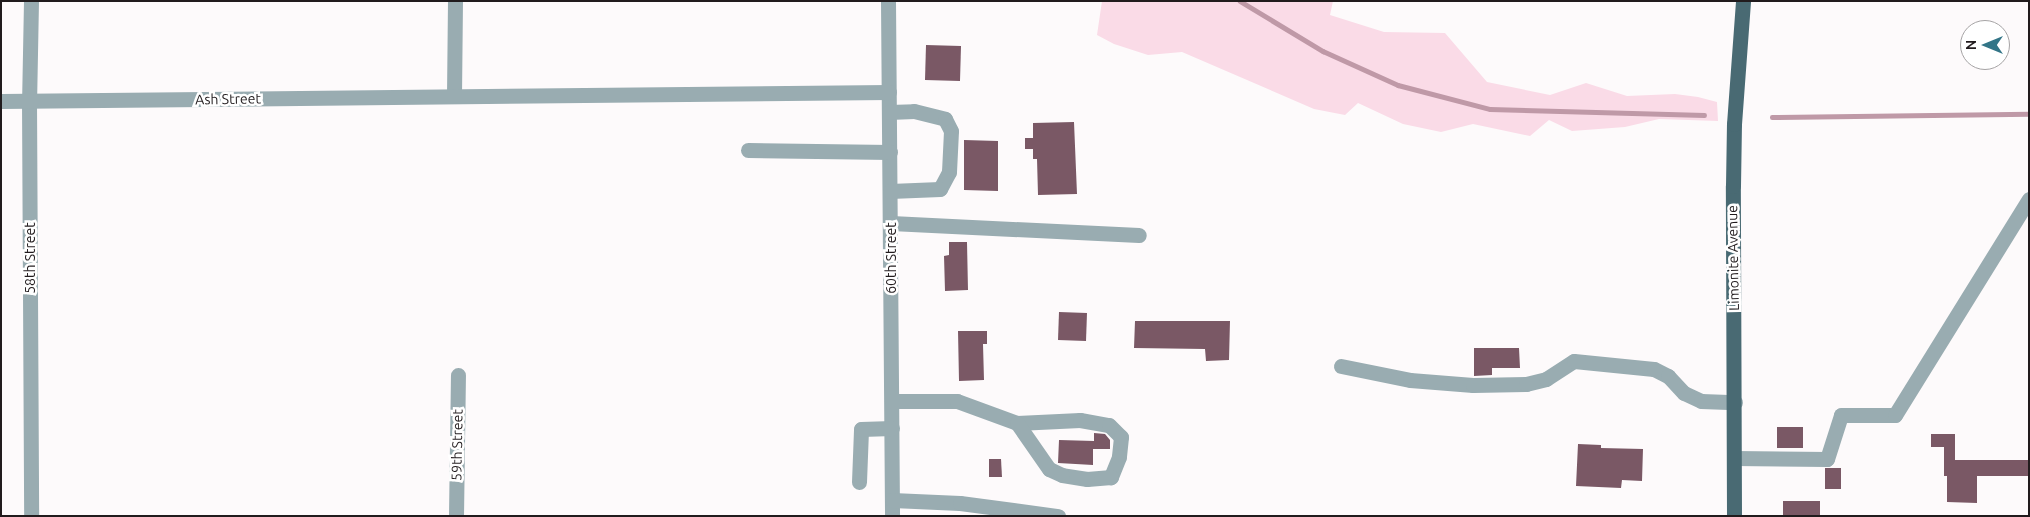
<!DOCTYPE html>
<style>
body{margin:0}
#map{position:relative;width:2030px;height:517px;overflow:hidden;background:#fdfafb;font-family:Ubuntu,sans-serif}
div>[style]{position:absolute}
.green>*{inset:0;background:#fadbe7}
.stream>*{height:4.5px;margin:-2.25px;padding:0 2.25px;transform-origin:2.25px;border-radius:2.25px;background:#bf99a7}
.building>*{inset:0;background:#7a5865}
.minor>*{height:15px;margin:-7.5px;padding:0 7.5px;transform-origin:7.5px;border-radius:7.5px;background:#99acb1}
.major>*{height:15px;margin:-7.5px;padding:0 7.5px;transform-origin:7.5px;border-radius:7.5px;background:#496a73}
span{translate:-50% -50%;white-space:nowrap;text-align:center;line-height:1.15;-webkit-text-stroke:5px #fff;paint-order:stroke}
.street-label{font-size:14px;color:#211b1d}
.frame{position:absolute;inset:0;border:2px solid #211b1d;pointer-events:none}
.north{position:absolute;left:1960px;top:20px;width:50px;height:50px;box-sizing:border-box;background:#fff;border:1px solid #a6a4a5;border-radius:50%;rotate:270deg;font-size:14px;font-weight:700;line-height:20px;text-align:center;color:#211b1d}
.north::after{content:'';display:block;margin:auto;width:18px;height:22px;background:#337587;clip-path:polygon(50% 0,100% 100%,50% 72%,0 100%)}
</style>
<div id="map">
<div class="green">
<div style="clip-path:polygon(1102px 1px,1333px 1px,1330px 15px,1384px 32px,1445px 33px,1487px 82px,1550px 95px,1586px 83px,1627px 96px,1675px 94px,1698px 97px,1717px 102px,1718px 121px,1659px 119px,1625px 127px,1572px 131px,1549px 120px,1530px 136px,1473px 124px,1441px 132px,1403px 124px,1358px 103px,1345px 115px,1314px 109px,1182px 52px,1148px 55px,1114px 44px,1097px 35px)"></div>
</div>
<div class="stream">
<div style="left:1240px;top:1px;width:97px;rotate:31.1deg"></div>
<div style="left:1323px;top:51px;width:82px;rotate:24.4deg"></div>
<div style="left:1398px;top:85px;width:95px;rotate:14.6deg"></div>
<div style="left:1490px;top:109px;width:214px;rotate:1.6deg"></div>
<div style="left:1772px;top:117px;width:257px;rotate:-0.7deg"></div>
</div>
<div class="building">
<div style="clip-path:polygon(926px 45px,961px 46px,960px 81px,925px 80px)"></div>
<div style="clip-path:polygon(1074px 122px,1077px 194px,1038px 195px,1037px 159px,1033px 159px,1033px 149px,1025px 149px,1025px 138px,1033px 138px,1033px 123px)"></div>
<div style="clip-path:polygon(964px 140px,998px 141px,998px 191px,964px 190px)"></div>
<div style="clip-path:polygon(949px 242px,967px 242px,968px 290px,945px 291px,944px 256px,949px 255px)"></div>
<div style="clip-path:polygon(1059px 312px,1087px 313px,1086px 341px,1058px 340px)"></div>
<div style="clip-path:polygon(1135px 321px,1230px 321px,1229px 360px,1206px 361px,1205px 349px,1134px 348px)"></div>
<div style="clip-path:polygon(958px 331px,987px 331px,987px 344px,983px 344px,984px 380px,959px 381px)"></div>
<div style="clip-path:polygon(1474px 348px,1519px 348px,1520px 368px,1492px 368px,1492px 375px,1474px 376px)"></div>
<div style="clip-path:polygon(1777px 427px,1803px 427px,1803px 448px,1777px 448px)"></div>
<div style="clip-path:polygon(1094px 433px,1105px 434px,1110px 440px,1110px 449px,1093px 449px,1093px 465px,1058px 463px,1059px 440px,1094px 441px)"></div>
<div style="clip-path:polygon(1931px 434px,1955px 434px,1955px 460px,2029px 460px,2029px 476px,1977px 476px,1977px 503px,1947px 502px,1947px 476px,1944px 476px,1944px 447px,1931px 447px)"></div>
<div style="clip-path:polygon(1578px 444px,1601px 445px,1601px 448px,1643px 449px,1642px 481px,1622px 480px,1621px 488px,1576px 486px)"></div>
<div style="clip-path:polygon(989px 459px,1001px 459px,1002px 477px,989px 477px)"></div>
<div style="clip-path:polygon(1825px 468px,1841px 468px,1841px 489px,1825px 489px)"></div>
<div style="clip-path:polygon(1783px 501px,1820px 501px,1820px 516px,1783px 516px)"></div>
</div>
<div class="minor">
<div style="left:31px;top:1px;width:100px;rotate:91.1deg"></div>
<div style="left:29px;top:101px;width:415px;rotate:89.7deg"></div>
<div style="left:888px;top:1px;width:515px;rotate:89.55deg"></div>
<div style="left:454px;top:96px;width:95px;rotate:-89.4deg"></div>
<div style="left:1px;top:101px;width:888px;rotate:-0.58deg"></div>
<div style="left:889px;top:112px;width:25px;rotate:-2deg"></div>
<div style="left:914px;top:111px;width:32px;rotate:14deg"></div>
<div style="left:945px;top:119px;width:13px;rotate:63deg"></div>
<div style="left:951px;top:131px;width:41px;rotate:92.8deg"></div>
<div style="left:949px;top:172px;width:19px;rotate:118deg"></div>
<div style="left:940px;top:189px;width:50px;rotate:177.7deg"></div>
<div style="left:748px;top:150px;width:142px;rotate:0.8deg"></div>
<div style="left:891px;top:223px;width:248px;rotate:2.8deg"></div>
<div style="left:1341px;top:366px;width:70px;rotate:11.5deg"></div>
<div style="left:1410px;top:380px;width:63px;rotate:4.5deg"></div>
<div style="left:1473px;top:385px;width:53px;rotate:-1.1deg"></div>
<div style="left:1526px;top:384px;width:21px;rotate:-14deg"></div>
<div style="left:1546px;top:379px;width:33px;rotate:-33deg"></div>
<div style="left:1574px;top:361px;width:80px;rotate:5.7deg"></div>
<div style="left:1654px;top:369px;width:16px;rotate:27deg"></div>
<div style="left:1668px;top:376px;width:23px;rotate:47deg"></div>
<div style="left:1684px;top:393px;width:19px;rotate:25deg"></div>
<div style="left:1701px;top:401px;width:34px;rotate:2deg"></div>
<div style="left:892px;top:401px;width:65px"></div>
<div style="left:957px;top:401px;width:64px;rotate:20.1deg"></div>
<div style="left:1017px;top:423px;width:63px;rotate:-2.7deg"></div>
<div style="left:1080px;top:420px;width:29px;rotate:10deg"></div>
<div style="left:1109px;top:425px;width:17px;rotate:45deg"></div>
<div style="left:1121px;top:437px;width:20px;rotate:96deg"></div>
<div style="left:1119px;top:457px;width:22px;rotate:112deg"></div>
<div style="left:1111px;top:477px;width:24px;rotate:175deg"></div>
<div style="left:1087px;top:479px;width:25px;rotate:-171deg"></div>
<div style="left:1062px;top:475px;width:14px;rotate:-155deg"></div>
<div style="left:1049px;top:469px;width:56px;rotate:-124.8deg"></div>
<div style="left:1734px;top:458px;width:93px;rotate:0.6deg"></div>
<div style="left:1827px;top:459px;width:46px;rotate:-72.3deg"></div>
<div style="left:1841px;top:415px;width:54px"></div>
<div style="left:1895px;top:415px;width:254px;rotate:-58.2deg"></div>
<div style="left:859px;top:482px;width:53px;rotate:-87.8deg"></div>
<div style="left:861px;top:429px;width:31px;rotate:-2deg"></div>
<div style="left:892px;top:500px;width:68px;rotate:2.5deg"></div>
<div style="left:960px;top:503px;width:99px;rotate:7.6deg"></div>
<div style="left:456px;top:516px;width:141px;rotate:-89.2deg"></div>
</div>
<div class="major">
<div style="left:1734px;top:516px;width:330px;rotate:-90.2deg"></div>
<div style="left:1733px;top:186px;width:62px;rotate:-89.1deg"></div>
<div style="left:1734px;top:124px;width:123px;rotate:-85.8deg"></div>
</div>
<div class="street-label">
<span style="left:228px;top:99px;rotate:-1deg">Ash Street</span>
<span style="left:30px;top:258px;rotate:-90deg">58th Street</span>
<span style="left:891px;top:258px;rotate:-90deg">60th Street</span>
<span style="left:1733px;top:258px;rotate:-91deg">Limonite Avenue</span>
<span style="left:457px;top:445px;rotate:-89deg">59th Street</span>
</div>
<div class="frame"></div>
<div class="north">N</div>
</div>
